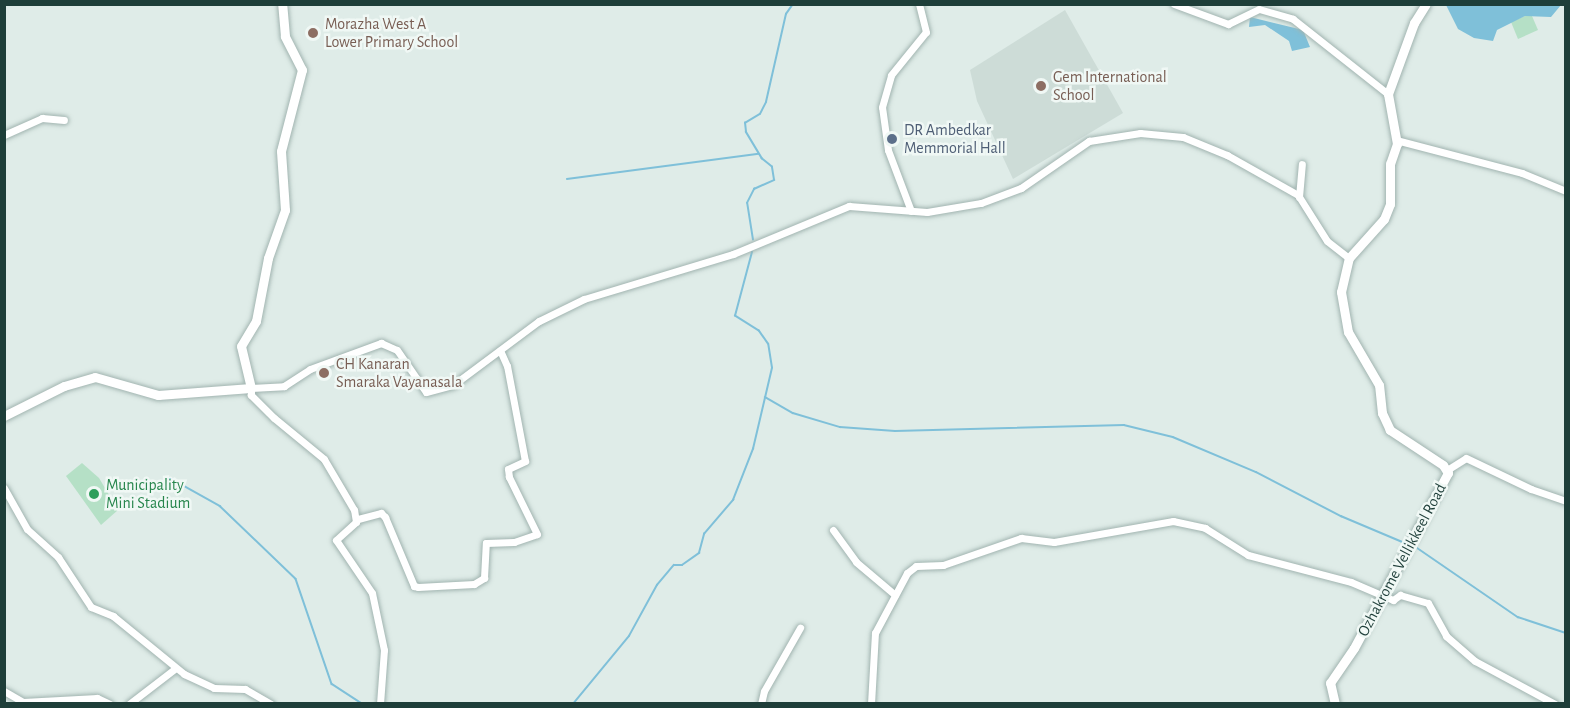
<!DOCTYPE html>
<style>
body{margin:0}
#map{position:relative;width:1570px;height:708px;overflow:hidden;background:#dfece8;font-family:"Alegreya Sans",sans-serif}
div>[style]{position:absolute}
.built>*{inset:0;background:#cddcd7}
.green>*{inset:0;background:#b5e0c6}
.water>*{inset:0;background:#7fc0d9}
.stream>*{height:1.5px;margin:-0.75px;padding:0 0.75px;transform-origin:0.75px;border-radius:0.75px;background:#7fc0d9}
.roads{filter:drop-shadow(0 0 2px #a1b4b0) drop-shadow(0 0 2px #a1b4b0)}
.minor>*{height:7px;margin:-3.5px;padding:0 3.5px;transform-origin:3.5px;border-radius:3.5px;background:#fff}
.secondary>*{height:9px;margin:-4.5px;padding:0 4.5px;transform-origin:4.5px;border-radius:4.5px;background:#fff}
.dots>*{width:16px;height:16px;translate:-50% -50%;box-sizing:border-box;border:3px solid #f0f8f5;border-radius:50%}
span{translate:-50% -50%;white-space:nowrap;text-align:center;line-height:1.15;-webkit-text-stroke:5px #f0f8f5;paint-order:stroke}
.education-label{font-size:16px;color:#785e54}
.left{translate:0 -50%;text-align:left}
.service-label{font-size:16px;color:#4e5e75}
.leisure-label{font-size:16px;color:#27864d}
.street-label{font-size:16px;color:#1e3e39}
.frame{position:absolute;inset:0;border:6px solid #1e3e39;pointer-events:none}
</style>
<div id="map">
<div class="built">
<div style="clip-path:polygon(1065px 10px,1123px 113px,1013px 179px,977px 101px,970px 70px)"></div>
</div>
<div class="green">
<div style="clip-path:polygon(1525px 16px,1532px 16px,1538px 30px,1518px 39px,1511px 22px)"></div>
<div style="clip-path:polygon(82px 463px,99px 478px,118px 510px,101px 525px,66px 476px)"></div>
</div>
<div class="water">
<div style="clip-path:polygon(1446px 5px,1446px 4px,1561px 5px,1551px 17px,1525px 16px,1497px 30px,1493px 41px,1474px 38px,1458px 29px)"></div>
<div style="clip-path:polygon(1250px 17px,1303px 30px,1310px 47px,1292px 51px,1289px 41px,1265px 25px,1249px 27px)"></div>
</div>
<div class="stream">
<div style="left:567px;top:179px;width:193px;rotate:-7.5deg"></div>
<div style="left:753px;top:240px;width:37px;rotate:-99deg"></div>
<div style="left:747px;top:203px;width:16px;rotate:-63deg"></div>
<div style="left:754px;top:189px;width:22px;rotate:-24deg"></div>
<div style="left:774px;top:180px;width:13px;rotate:-99deg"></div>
<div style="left:772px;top:167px;width:13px;rotate:-141deg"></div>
<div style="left:762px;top:159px;width:31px;rotate:-121deg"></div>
<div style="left:746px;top:132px;width:9px;rotate:-96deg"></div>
<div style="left:745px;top:123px;width:17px;rotate:-31deg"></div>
<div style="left:760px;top:114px;width:13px;rotate:-63deg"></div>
<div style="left:766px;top:102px;width:90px;rotate:-77.2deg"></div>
<div style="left:786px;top:14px;width:12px;rotate:-55deg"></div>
<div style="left:765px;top:397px;width:32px;rotate:30deg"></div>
<div style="left:793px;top:413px;width:49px;rotate:16.6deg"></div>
<div style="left:840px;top:427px;width:55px;rotate:4.2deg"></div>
<div style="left:895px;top:431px;width:229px;rotate:-1.5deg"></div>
<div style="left:1124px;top:425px;width:50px;rotate:13.8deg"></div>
<div style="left:1173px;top:437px;width:90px;rotate:22.9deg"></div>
<div style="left:1256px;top:472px;width:96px;rotate:27.4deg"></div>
<div style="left:1341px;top:516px;width:69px;rotate:22.9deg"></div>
<div style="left:168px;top:477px;width:60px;rotate:29.1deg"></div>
<div style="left:220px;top:506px;width:105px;rotate:43.8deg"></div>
<div style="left:296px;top:579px;width:111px;rotate:71.1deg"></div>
<div style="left:332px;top:684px;width:37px;rotate:33deg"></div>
<div style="left:1416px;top:547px;width:124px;rotate:34.5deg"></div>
<div style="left:1518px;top:617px;width:51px;rotate:18.4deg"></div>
<div style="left:573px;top:704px;width:88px;rotate:-50.5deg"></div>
<div style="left:629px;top:636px;width:58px;rotate:-61.2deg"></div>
<div style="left:657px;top:585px;width:26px;rotate:-50deg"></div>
<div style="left:674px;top:565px;width:8px"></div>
<div style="left:682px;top:565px;width:21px;rotate:-35deg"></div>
<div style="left:699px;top:553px;width:20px;rotate:-75deg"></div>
<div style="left:704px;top:534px;width:45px;rotate:-49.5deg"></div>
<div style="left:733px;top:500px;width:55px;rotate:-68.6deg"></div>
<div style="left:753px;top:449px;width:83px;rotate:-76.8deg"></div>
<div style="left:772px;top:368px;width:24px;rotate:-99deg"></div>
<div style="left:768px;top:344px;width:16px;rotate:-125deg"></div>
<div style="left:759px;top:331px;width:28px;rotate:-148deg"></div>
<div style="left:735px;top:316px;width:66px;rotate:-75.1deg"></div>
</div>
<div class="roads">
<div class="minor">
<div style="left:1174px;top:4px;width:58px;rotate:20.3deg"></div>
<div style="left:1228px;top:24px;width:34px;rotate:-26deg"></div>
<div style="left:1259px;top:9px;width:35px;rotate:16deg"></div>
<div style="left:1293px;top:19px;width:121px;rotate:38.3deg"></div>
<div style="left:4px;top:135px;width:42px;rotate:-24.1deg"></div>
<div style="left:42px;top:118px;width:22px;rotate:5deg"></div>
<div style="left:1396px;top:140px;width:130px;rotate:14.7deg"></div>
<div style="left:1522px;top:173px;width:48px;rotate:22.2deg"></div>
<div style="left:1299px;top:197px;width:33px;rotate:-85deg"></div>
<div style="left:911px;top:211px;width:65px;rotate:-110.7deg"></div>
<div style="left:888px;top:150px;width:43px;rotate:-97.9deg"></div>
<div style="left:882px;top:107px;width:33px;rotate:-74deg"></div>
<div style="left:891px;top:75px;width:55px;rotate:-50.9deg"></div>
<div style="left:926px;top:32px;width:29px;rotate:-104deg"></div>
<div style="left:1447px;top:470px;width:22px;rotate:-32deg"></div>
<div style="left:1466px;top:458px;width:72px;rotate:25.5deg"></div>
<div style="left:1531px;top:489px;width:37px;rotate:19deg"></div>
<div style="left:4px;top:488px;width:47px;rotate:60.7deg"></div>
<div style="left:27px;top:529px;width:42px;rotate:42.1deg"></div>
<div style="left:58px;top:557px;width:60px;rotate:56.6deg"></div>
<div style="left:91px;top:607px;width:24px;rotate:22deg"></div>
<div style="left:113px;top:616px;width:92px;rotate:39.2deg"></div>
<div style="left:184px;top:674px;width:33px;rotate:25deg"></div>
<div style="left:214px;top:688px;width:31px;rotate:2deg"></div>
<div style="left:245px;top:689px;width:30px;rotate:30deg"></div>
<div style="left:358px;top:519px;width:24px;rotate:-15deg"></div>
<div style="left:381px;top:513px;width:6px;rotate:45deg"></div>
<div style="left:385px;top:517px;width:75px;rotate:67.2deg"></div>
<div style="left:414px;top:586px;width:4px;rotate:14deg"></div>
<div style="left:418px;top:587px;width:56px;rotate:-3.1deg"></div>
<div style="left:474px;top:584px;width:12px;rotate:-31deg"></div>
<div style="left:484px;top:578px;width:35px;rotate:-87deg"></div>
<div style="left:486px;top:543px;width:28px;rotate:-2deg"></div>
<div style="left:514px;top:542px;width:24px;rotate:-19deg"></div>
<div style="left:537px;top:534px;width:64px;rotate:-116.2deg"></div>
<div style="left:509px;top:477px;width:8px;rotate:-97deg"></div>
<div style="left:508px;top:469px;width:19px;rotate:-25deg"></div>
<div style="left:525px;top:461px;width:97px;rotate:-100.7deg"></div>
<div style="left:507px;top:366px;width:17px;rotate:-114deg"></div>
<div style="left:833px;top:530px;width:39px;rotate:54deg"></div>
<div style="left:856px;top:562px;width:51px;rotate:40.2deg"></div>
<div style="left:4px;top:691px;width:22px;rotate:30deg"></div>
<div style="left:23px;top:702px;width:74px;rotate:-3.1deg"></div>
<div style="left:97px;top:698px;width:14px;rotate:25deg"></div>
<div style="left:129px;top:704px;width:59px;rotate:-37.5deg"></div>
<div style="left:380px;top:704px;width:54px;rotate:-85.8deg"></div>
<div style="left:384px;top:650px;width:58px;rotate:-101.9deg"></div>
<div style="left:372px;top:593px;width:64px;rotate:-124.2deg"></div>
<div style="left:336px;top:540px;width:27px;rotate:-42deg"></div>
<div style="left:356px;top:522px;width:12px;rotate:-99deg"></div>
<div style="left:354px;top:510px;width:59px;rotate:-120.5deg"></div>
<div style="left:324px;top:459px;width:65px;rotate:-140.6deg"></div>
<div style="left:274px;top:418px;width:33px;rotate:-135deg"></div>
<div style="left:251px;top:395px;width:7px;rotate:-90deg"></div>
<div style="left:251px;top:388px;width:33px;rotate:-3deg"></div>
<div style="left:284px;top:386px;width:31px;rotate:-33deg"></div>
<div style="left:310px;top:369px;width:76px;rotate:-20.1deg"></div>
<div style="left:381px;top:343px;width:17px;rotate:24deg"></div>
<div style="left:397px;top:350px;width:51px;rotate:55.4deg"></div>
<div style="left:426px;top:392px;width:28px;rotate:-15deg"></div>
<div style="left:453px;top:385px;width:107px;rotate:-36.7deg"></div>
<div style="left:539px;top:321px;width:50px;rotate:-26.1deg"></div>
<div style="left:584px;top:299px;width:156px;rotate:-16.8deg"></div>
<div style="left:733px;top:254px;width:126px;rotate:-22.5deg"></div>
<div style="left:849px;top:206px;width:78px;rotate:4.4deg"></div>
<div style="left:927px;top:212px;width:55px;rotate:-9.5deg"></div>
<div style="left:981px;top:203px;width:43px;rotate:-20.6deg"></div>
<div style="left:1021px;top:188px;width:83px;rotate:-34.7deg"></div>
<div style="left:1089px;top:141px;width:52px;rotate:-8.9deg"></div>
<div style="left:1140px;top:133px;width:43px;rotate:5.3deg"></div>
<div style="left:1183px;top:137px;width:48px;rotate:22.2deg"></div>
<div style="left:1227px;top:155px;width:81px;rotate:29.4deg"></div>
<div style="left:1298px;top:195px;width:54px;rotate:57.8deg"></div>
<div style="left:1327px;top:241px;width:28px;rotate:38deg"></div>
<div style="left:761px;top:704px;width:13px;rotate:-77deg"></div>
<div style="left:764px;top:691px;width:73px;rotate:-60.3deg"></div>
<div style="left:871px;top:704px;width:71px;rotate:-86.8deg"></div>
<div style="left:875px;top:633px;width:68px;rotate:-61.9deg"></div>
<div style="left:907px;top:573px;width:11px;rotate:-38deg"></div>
<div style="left:916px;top:566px;width:27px;rotate:-2deg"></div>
<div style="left:943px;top:565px;width:83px;rotate:-19.1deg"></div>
<div style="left:1021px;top:538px;width:33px;rotate:7deg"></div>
<div style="left:1054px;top:542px;width:121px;rotate:-10deg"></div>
<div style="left:1173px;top:521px;width:33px;rotate:12deg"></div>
<div style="left:1205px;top:528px;width:51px;rotate:32.1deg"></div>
<div style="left:1248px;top:555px;width:106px;rotate:14.7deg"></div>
<div style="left:1351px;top:582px;width:46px;rotate:23.2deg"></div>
<div style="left:1393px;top:600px;width:9px;rotate:-36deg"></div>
<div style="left:1400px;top:595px;width:29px;rotate:16deg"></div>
<div style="left:1428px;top:603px;width:38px;rotate:61deg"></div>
<div style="left:1446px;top:636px;width:38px;rotate:41deg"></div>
<div style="left:1475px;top:661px;width:91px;rotate:28.3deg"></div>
</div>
<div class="secondary">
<div style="left:4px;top:416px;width:67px;rotate:-26.6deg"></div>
<div style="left:64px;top:386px;width:32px;rotate:-16deg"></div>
<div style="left:95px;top:377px;width:66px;rotate:15.9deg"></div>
<div style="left:158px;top:395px;width:93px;rotate:-4.3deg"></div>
<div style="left:251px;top:388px;width:43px;rotate:-103.4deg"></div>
<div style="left:241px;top:346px;width:29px;rotate:-59deg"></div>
<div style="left:256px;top:321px;width:64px;rotate:-79.2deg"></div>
<div style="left:268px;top:258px;width:51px;rotate:-70.5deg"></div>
<div style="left:285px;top:210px;width:59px;rotate:-93.9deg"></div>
<div style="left:281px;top:151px;width:84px;rotate:-75.5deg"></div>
<div style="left:302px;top:70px;width:38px;rotate:-117deg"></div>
<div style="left:285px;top:36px;width:32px;rotate:-95deg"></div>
<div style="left:1335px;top:704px;width:22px;rotate:-103deg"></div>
<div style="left:1330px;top:683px;width:42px;rotate:-55.6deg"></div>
<div style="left:1354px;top:648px;width:199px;rotate:-61.8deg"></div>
<div style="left:1448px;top:473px;width:9px;rotate:-122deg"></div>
<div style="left:1443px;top:465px;width:64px;rotate:-146.6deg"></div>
<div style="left:1390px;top:430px;width:19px;rotate:-115deg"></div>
<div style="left:1382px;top:413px;width:28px;rotate:-96deg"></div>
<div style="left:1379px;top:385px;width:61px;rotate:-120.3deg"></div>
<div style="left:1348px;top:332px;width:41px;rotate:-99.9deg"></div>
<div style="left:1341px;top:292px;width:35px;rotate:-77deg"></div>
<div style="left:1349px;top:258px;width:52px;rotate:-48.1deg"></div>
<div style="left:1384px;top:219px;width:16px;rotate:-68deg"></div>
<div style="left:1390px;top:204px;width:40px;rotate:-90deg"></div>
<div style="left:1390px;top:164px;width:21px;rotate:-71deg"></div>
<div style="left:1397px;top:144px;width:51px;rotate:-100.2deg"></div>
<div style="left:1388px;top:94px;width:76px;rotate:-69.9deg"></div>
<div style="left:1414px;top:23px;width:22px;rotate:-58deg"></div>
</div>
</div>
<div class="dots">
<div style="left:313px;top:33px;background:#8d6e63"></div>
<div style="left:1041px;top:86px;background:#8d6e63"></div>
<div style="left:892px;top:139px;background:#5c6f8a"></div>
<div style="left:324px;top:373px;background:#8d6e63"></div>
<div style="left:94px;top:494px;background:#2e9e5b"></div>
</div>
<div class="education-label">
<span class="left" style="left:325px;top:33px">Morazha West A<br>Lower Primary School</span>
<span class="left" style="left:1053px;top:86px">Gem International<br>School</span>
<span class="left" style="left:336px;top:373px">CH Kanaran<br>Smaraka Vayanasala</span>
</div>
<div class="service-label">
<span class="left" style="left:904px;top:139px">DR Ambedkar<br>Memmorial Hall</span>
</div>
<div class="leisure-label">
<span class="left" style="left:106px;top:494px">Municipality<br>Mini Stadium</span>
</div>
<div class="street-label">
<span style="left:1402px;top:560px;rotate:-62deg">Ozhakrome Vellikkeel Road</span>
</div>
<div class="frame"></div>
</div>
